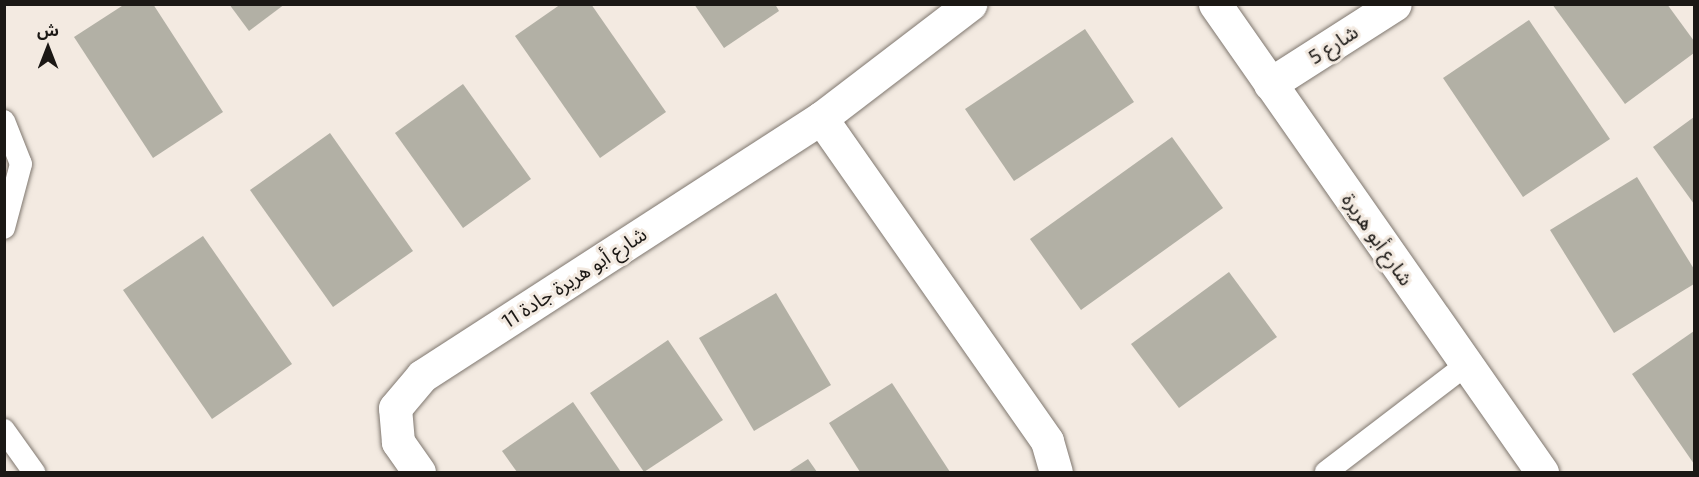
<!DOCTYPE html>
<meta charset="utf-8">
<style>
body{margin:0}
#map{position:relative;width:1699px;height:477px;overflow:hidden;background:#f3eae1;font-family:"Exo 2","Noto Sans Arabic",sans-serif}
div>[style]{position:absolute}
.building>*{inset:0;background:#b2b0a5}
.roads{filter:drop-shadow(0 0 2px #7f776f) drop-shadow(0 0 2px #7f776f)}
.service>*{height:22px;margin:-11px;padding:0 11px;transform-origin:11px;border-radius:11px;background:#fff}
.minor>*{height:33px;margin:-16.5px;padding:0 16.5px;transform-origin:16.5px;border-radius:16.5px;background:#fff}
.tertiary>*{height:33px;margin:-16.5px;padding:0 16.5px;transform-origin:16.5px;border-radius:16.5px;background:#fff}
span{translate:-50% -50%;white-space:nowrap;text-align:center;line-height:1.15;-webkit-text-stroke:6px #f3eae1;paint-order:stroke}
.street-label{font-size:20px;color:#1b1815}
.frame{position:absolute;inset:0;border:6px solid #1b1815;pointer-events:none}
.north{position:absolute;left:18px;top:18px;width:60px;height:60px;-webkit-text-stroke:4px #f3eae1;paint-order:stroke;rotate:0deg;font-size:16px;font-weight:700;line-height:24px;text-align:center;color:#1b1815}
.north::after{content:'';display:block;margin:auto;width:21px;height:27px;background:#1b1815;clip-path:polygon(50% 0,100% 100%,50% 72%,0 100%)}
</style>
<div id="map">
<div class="building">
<div style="clip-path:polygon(125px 4px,153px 4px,223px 112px,153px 158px,74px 37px)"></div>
<div style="clip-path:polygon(229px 4px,285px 4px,249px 31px)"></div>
<div style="clip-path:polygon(561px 4px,591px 4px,666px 112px,600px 158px,515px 36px)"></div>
<div style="clip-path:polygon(694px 4px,775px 4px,779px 11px,724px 48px)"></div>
<div style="clip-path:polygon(1552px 4px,1667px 4px,1694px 41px,1694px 53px,1625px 104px)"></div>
<div style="clip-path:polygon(1529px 20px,1610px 139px,1523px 197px,1443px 78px)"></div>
<div style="clip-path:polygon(1085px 29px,1134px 102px,1014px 181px,965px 109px)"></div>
<div style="clip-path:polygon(463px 84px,531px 179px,463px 228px,395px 133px)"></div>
<div style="clip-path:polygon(1694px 117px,1694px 204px,1653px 147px)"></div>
<div style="clip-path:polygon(330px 133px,413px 251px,333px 307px,250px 190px)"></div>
<div style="clip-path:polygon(1172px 137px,1223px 208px,1081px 310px,1030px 239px)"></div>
<div style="clip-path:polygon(1637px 177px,1694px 269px,1694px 284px,1614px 333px,1550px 230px)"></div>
<div style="clip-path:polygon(203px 236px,292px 364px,212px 419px,123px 290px)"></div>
<div style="clip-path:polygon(1229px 272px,1277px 337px,1179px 408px,1131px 344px)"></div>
<div style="clip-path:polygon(776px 293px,831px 385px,754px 431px,699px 338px)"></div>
<div style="clip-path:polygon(1694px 331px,1694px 464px,1632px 374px)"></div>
<div style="clip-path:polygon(668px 340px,723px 420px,644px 472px,590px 393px)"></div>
<div style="clip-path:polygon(892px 383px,950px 472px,860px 472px,829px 423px)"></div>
<div style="clip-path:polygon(573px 402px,621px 472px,517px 472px,502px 451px)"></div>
<div style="clip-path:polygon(808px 459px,817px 472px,788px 472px)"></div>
</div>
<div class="roads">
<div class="service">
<div style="left:4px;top:121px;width:46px;rotate:68.4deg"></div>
<div style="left:21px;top:164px;width:66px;rotate:104.9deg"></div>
<div style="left:4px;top:430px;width:52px;rotate:54.5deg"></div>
<div style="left:1326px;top:472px;width:176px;rotate:-37.4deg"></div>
</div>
<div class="minor">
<div style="left:1270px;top:84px;width:148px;rotate:-32.6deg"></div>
<div style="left:821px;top:118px;width:394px;rotate:55deg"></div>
<div style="left:1047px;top:441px;width:32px;rotate:74deg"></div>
<div style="left:419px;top:472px;width:37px;rotate:-125deg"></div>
<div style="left:398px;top:442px;width:34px;rotate:-95deg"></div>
<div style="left:395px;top:408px;width:42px;rotate:-49.8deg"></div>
<div style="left:422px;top:376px;width:475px;rotate:-32.9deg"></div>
<div style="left:821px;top:118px;width:188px;rotate:-37.4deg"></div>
</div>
<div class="tertiary">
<div style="left:1215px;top:4px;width:571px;rotate:55.06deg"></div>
</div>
</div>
<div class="street-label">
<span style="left:1333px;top:44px;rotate:-33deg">شارع 5</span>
<span style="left:1378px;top:239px;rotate:55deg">شارع أبو هريرة</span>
<span style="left:574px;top:277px;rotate:-33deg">شارع أبو هريرة جادة 11</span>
</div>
<div class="frame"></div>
<div class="north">ش</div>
</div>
